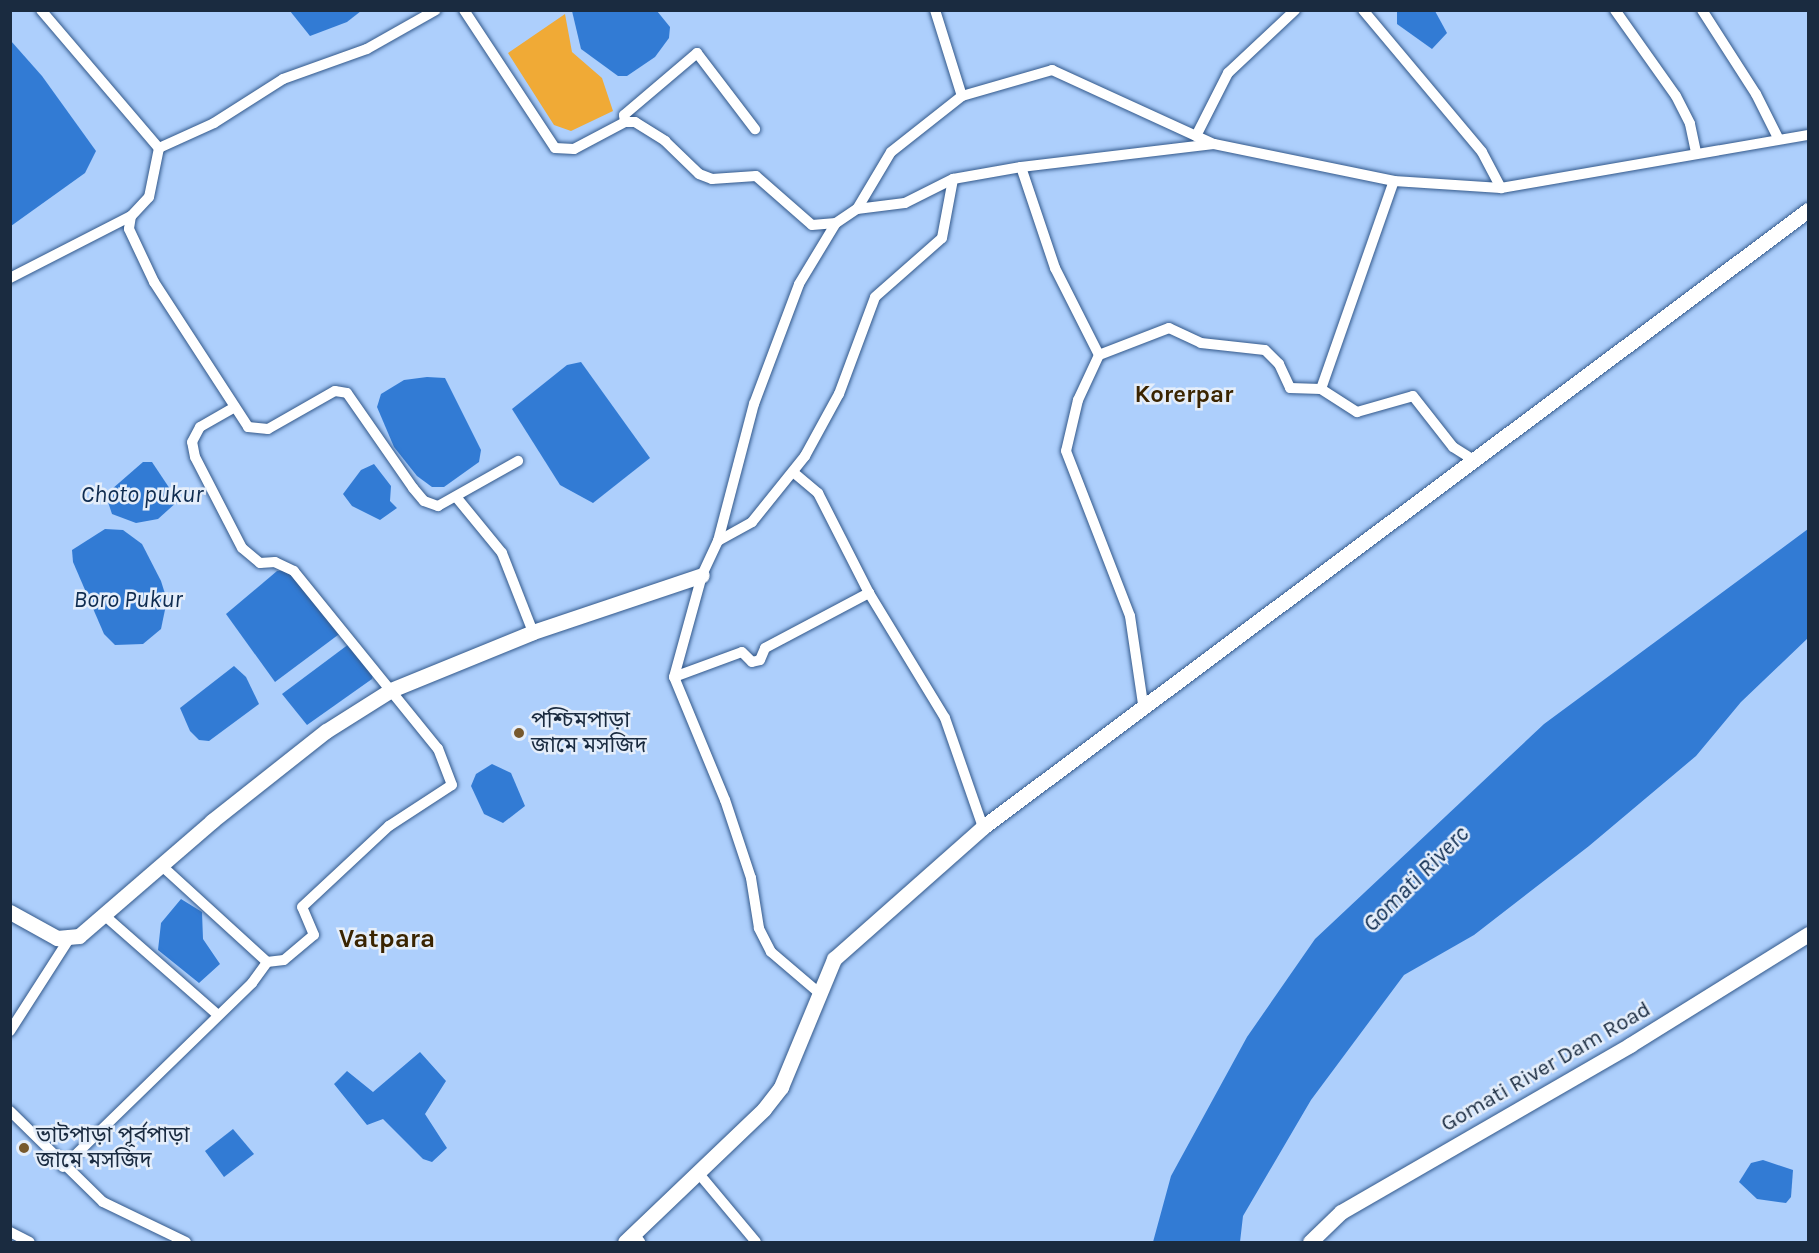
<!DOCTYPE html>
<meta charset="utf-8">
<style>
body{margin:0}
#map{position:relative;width:1819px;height:1253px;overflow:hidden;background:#adcffc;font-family:Karla,"Noto Sans Bengali",sans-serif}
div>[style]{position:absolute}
.green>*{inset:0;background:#f0aa36}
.water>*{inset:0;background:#327bd4}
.roads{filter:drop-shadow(0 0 2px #33598b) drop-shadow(0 0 2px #33598b)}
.street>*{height:10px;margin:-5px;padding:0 5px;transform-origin:5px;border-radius:5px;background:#fff}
.secondary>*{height:15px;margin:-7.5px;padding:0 7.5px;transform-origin:7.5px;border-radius:7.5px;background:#fff}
.dots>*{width:16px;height:16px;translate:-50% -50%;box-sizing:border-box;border:3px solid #e5eefa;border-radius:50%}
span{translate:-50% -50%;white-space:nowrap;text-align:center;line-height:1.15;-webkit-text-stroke:5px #e5eefa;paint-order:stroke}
.poi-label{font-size:22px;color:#1a2b40}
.left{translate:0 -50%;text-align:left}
.street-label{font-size:22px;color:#1a2b40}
.neighbourhood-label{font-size:24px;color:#3a2400;font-weight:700}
.water-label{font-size:24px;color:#0f2c50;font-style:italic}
.quarter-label{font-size:26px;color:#3a2400;font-weight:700}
.frame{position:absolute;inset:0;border:12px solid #1a2b40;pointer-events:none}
</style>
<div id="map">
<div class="green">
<div style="clip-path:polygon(565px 14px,572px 52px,602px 78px,613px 111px,571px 131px,554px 125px,508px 53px)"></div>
</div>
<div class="water">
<div style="clip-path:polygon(290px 11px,361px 11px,347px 22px,310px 36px)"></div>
<div style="clip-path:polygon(572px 11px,657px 11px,670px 27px,669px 38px,655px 57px,627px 76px,618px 76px,581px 49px)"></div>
<div style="clip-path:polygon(1397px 11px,1435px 11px,1447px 33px,1432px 49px,1397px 24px)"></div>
<div style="clip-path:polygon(11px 41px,42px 76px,96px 151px,85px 173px,11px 226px)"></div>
<div style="clip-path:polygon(581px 362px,650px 458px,593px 503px,560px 485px,512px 409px,567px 365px)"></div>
<div style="clip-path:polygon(427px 377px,445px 378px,481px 450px,479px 462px,444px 487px,432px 487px,417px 476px,394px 447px,377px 407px,381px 394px,404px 380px)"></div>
<div style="clip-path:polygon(143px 462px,152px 462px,178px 501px,158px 519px,136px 523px,112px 514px,107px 499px,112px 489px)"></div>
<div style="clip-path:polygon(374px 464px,391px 486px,390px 501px,397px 508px,380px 520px,352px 506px,343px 494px,361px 470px)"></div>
<div style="clip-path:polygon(105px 529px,123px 530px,142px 544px,161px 581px,167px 600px,161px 629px,143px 644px,115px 645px,104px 634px,73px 562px,72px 550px)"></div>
<div style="clip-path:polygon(1808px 529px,1808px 638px,1741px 702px,1696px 756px,1589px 846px,1474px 935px,1404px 975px,1311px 1100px,1243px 1216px,1240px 1242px,1153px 1242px,1171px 1176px,1247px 1037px,1315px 939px,1544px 724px)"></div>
<div style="clip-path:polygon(291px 570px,342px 632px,275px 682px,226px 614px,277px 571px)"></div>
<div style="clip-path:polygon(349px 644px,374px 671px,372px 679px,307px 725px,282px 694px)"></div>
<div style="clip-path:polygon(234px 666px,246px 677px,259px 704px,209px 741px,199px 740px,190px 731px,180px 708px)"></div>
<div style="clip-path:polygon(492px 764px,511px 773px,525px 806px,503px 823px,484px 814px,471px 786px,476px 774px)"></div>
<div style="clip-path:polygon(181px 899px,202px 912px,203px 939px,220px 964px,199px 983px,158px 950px,161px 923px)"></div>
<div style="clip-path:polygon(420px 1052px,446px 1081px,425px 1114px,447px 1148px,432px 1162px,423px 1159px,383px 1119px,367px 1125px,334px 1084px,347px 1071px,373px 1092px)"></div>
<div style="clip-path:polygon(233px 1129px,254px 1154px,224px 1177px,205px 1151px)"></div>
<div style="clip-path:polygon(1763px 1160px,1793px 1170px,1791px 1197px,1786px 1203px,1757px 1199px,1739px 1182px,1751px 1163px)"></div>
</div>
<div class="roads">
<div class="street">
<div style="left:41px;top:10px;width:182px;rotate:49.5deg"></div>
<div style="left:159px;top:148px;width:50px;rotate:101.5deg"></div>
<div style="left:149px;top:197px;width:26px;rotate:133deg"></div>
<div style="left:131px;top:216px;width:13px;rotate:99deg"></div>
<div style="left:129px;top:229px;width:59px;rotate:64.7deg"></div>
<div style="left:154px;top:282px;width:173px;rotate:57deg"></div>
<div style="left:248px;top:427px;width:20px;rotate:6deg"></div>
<div style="left:268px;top:429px;width:77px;rotate:-29.6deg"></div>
<div style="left:335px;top:391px;width:12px;rotate:9deg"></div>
<div style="left:347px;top:393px;width:116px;rotate:55.2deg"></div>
<div style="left:413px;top:488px;width:17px;rotate:50deg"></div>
<div style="left:424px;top:501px;width:15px;rotate:20deg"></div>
<div style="left:438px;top:506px;width:92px;rotate:-29.4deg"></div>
<div style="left:464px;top:10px;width:165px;rotate:56.6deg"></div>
<div style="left:555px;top:148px;width:19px;rotate:3deg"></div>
<div style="left:574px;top:149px;width:58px;rotate:-27.9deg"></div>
<div style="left:625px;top:122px;width:10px"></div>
<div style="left:635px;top:122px;width:36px;rotate:32deg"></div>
<div style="left:665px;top:141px;width:47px;rotate:44.1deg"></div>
<div style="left:699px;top:174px;width:14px;rotate:21deg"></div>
<div style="left:712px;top:179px;width:44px;rotate:-3.9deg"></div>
<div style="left:756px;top:176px;width:74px;rotate:41.2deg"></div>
<div style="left:812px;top:225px;width:24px;rotate:-5deg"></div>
<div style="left:836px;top:223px;width:25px;rotate:-34deg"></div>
<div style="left:857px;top:209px;width:66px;rotate:-59.2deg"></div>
<div style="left:891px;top:152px;width:90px;rotate:-38.3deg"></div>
<div style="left:962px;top:96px;width:94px;rotate:-16.1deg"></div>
<div style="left:1052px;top:70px;width:178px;rotate:24.6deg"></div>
<div style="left:1214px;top:144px;width:184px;rotate:11.6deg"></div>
<div style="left:1394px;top:181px;width:107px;rotate:3.7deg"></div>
<div style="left:1501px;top:188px;width:312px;rotate:-9.8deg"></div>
<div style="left:935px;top:10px;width:90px;rotate:72.6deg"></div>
<div style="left:1363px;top:10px;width:185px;rotate:50deg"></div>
<div style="left:1482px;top:152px;width:41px;rotate:62.2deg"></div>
<div style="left:1615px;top:10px;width:105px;rotate:54.7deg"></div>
<div style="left:1676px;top:96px;width:31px;rotate:63deg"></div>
<div style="left:1690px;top:124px;width:29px;rotate:78deg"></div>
<div style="left:1702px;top:10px;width:100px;rotate:57.3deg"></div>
<div style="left:1756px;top:94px;width:49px;rotate:63.4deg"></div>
<div style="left:625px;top:122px;width:7px;rotate:-98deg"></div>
<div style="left:624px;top:115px;width:96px;rotate:-40.3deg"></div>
<div style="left:697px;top:53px;width:96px;rotate:52.7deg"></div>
<div style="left:1196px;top:136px;width:71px;rotate:-63.1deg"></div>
<div style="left:1228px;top:73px;width:92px;rotate:-43.2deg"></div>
<div style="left:159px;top:148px;width:60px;rotate:-24.4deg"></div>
<div style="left:214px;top:123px;width:82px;rotate:-32.5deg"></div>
<div style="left:283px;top:79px;width:89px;rotate:-19.7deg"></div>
<div style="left:367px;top:49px;width:79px;rotate:-29.5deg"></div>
<div style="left:1021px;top:167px;width:107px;rotate:71.4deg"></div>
<div style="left:1055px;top:268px;width:97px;rotate:63.2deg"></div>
<div style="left:1099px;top:355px;width:75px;rotate:-21.1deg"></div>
<div style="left:1169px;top:328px;width:35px;rotate:25deg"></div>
<div style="left:1201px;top:343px;width:64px;rotate:6.2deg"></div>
<div style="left:1265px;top:350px;width:20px;rotate:45deg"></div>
<div style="left:1279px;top:364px;width:26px;rotate:65deg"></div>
<div style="left:1290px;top:388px;width:31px;rotate:2deg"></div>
<div style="left:1321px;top:389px;width:43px;rotate:32.6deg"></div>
<div style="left:1357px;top:412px;width:58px;rotate:-15.9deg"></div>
<div style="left:1413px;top:396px;width:65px;rotate:51.9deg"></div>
<div style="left:1453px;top:447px;width:22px;rotate:32deg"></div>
<div style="left:857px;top:209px;width:48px;rotate:-7.1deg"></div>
<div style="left:905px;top:203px;width:54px;rotate:-26.6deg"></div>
<div style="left:953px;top:179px;width:69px;rotate:-10deg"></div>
<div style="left:1021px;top:167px;width:194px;rotate:-6.8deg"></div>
<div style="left:10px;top:278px;width:136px;rotate:-27.1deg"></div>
<div style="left:1099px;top:355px;width:50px;rotate:115deg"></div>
<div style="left:1078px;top:400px;width:52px;rotate:103.2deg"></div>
<div style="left:1066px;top:451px;width:177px;rotate:68.8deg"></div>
<div style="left:1130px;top:616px;width:89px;rotate:81.6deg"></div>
<div style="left:1321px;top:389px;width:220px;rotate:-70.7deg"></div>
<div style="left:793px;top:472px;width:33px;rotate:40deg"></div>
<div style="left:818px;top:493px;width:112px;rotate:63deg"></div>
<div style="left:457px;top:498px;width:71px;rotate:50.7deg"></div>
<div style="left:502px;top:553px;width:85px;rotate:68.6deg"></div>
<div style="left:718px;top:541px;width:39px;rotate:-29deg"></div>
<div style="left:752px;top:522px;width:85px;rotate:-51.2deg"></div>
<div style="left:805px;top:456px;width:71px;rotate:-61.3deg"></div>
<div style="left:839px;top:394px;width:103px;rotate:-69.6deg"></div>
<div style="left:875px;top:297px;width:89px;rotate:-41.4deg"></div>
<div style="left:942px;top:238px;width:60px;rotate:-79.4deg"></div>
<div style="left:674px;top:677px;width:72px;rotate:-20.2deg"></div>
<div style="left:742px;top:652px;width:14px;rotate:45deg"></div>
<div style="left:752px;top:662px;width:8px;rotate:-14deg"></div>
<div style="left:760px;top:660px;width:13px;rotate:-67deg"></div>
<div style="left:765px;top:648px;width:118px;rotate:-27.9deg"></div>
<div style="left:869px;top:593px;width:146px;rotate:58.7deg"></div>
<div style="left:945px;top:718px;width:115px;rotate:70.8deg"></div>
<div style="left:162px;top:866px;width:142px;rotate:42.4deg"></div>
<div style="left:267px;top:962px;width:17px;rotate:-7deg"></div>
<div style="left:284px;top:960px;width:39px;rotate:-40deg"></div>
<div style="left:314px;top:935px;width:30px;rotate:-113deg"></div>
<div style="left:302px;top:907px;width:119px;rotate:-43deg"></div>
<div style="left:389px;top:826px;width:75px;rotate:-33.1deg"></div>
<div style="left:452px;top:785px;width:39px;rotate:-111deg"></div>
<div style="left:438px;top:749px;width:229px;rotate:-129deg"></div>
<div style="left:294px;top:571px;width:21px;rotate:-155deg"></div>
<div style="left:275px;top:562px;width:15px;rotate:176deg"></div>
<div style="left:260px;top:563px;width:23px;rotate:-140deg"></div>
<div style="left:242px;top:548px;width:102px;rotate:-117.3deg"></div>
<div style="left:195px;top:457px;width:15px;rotate:-101deg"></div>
<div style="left:192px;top:442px;width:17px;rotate:-62deg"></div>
<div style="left:200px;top:427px;width:40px;rotate:-29.7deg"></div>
<div style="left:104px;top:915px;width:152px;rotate:41.3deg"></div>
<div style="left:818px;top:992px;width:62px;rotate:-139.6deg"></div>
<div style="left:771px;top:952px;width:27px;rotate:-117deg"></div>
<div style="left:759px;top:928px;width:51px;rotate:-99.1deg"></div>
<div style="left:751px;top:878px;width:82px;rotate:-108.4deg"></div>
<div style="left:725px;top:800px;width:133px;rotate:-112.5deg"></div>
<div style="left:674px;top:677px;width:106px;rotate:-74.6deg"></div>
<div style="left:702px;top:575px;width:38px;rotate:-65deg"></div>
<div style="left:718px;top:541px;width:142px;rotate:-75.3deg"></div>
<div style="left:754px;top:404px;width:128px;rotate:-69.4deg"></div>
<div style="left:799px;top:284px;width:71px;rotate:-58.8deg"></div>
<div style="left:10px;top:1031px;width:109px;rotate:-57.3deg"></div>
<div style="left:10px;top:1111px;width:130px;rotate:44.4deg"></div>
<div style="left:103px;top:1202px;width:92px;rotate:25.7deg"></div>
<div style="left:63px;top:1167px;width:264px;rotate:-44.2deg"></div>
<div style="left:252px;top:983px;width:26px;rotate:-54deg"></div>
<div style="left:700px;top:1175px;width:87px;rotate:50.1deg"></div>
<div style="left:10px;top:1232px;width:22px;rotate:27deg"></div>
<div style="left:635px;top:1235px;width:9px;rotate:54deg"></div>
</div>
<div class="secondary">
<div style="left:10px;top:912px;width:54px;rotate:29deg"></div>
<div style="left:57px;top:938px;width:22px;rotate:-5deg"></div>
<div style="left:79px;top:936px;width:176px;rotate:-40.8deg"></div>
<div style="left:212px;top:821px;width:145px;rotate:-38.3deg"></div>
<div style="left:326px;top:731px;width:77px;rotate:-32.2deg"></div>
<div style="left:391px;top:690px;width:153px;rotate:-22.2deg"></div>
<div style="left:533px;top:632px;width:178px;rotate:-18.6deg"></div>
<div style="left:625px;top:1242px;width:192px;rotate:-43.7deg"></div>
<div style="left:764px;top:1109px;width:28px;rotate:-52deg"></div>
<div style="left:781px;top:1087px;width:139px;rotate:-67.5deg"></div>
<div style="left:834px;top:959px;width:199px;rotate:-41.5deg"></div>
<div style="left:983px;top:827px;width:1030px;rotate:-36.79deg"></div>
<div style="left:1310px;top:1242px;width:43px;rotate:-44.1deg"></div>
<div style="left:1341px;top:1212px;width:334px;rotate:-30deg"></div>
<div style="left:1630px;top:1045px;width:210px;rotate:-31.9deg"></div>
</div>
</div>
<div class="dots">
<div style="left:519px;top:733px;background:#77592d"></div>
<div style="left:24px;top:1148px;background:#77592d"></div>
</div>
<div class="poi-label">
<span class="left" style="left:531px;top:733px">পশ্চিমপাড়া<br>জামে মসজিদ</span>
<span class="left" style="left:36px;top:1148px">ভাটপাড়া পূর্বপাড়া<br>জামে মসজিদ</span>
</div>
<div class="street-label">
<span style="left:1546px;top:1067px;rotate:-30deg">Gomati River Dam Road</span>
</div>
<div class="neighbourhood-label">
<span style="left:1184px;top:395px">Korerpar</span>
</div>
<div class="water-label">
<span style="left:142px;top:495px">Choto pukur</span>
<span style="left:128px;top:600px">Boro Pukur</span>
<span style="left:1416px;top:879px;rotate:-45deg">Gomati Riverc</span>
</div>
<div class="quarter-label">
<span style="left:387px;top:939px">Vatpara</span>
</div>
<div class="frame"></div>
</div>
